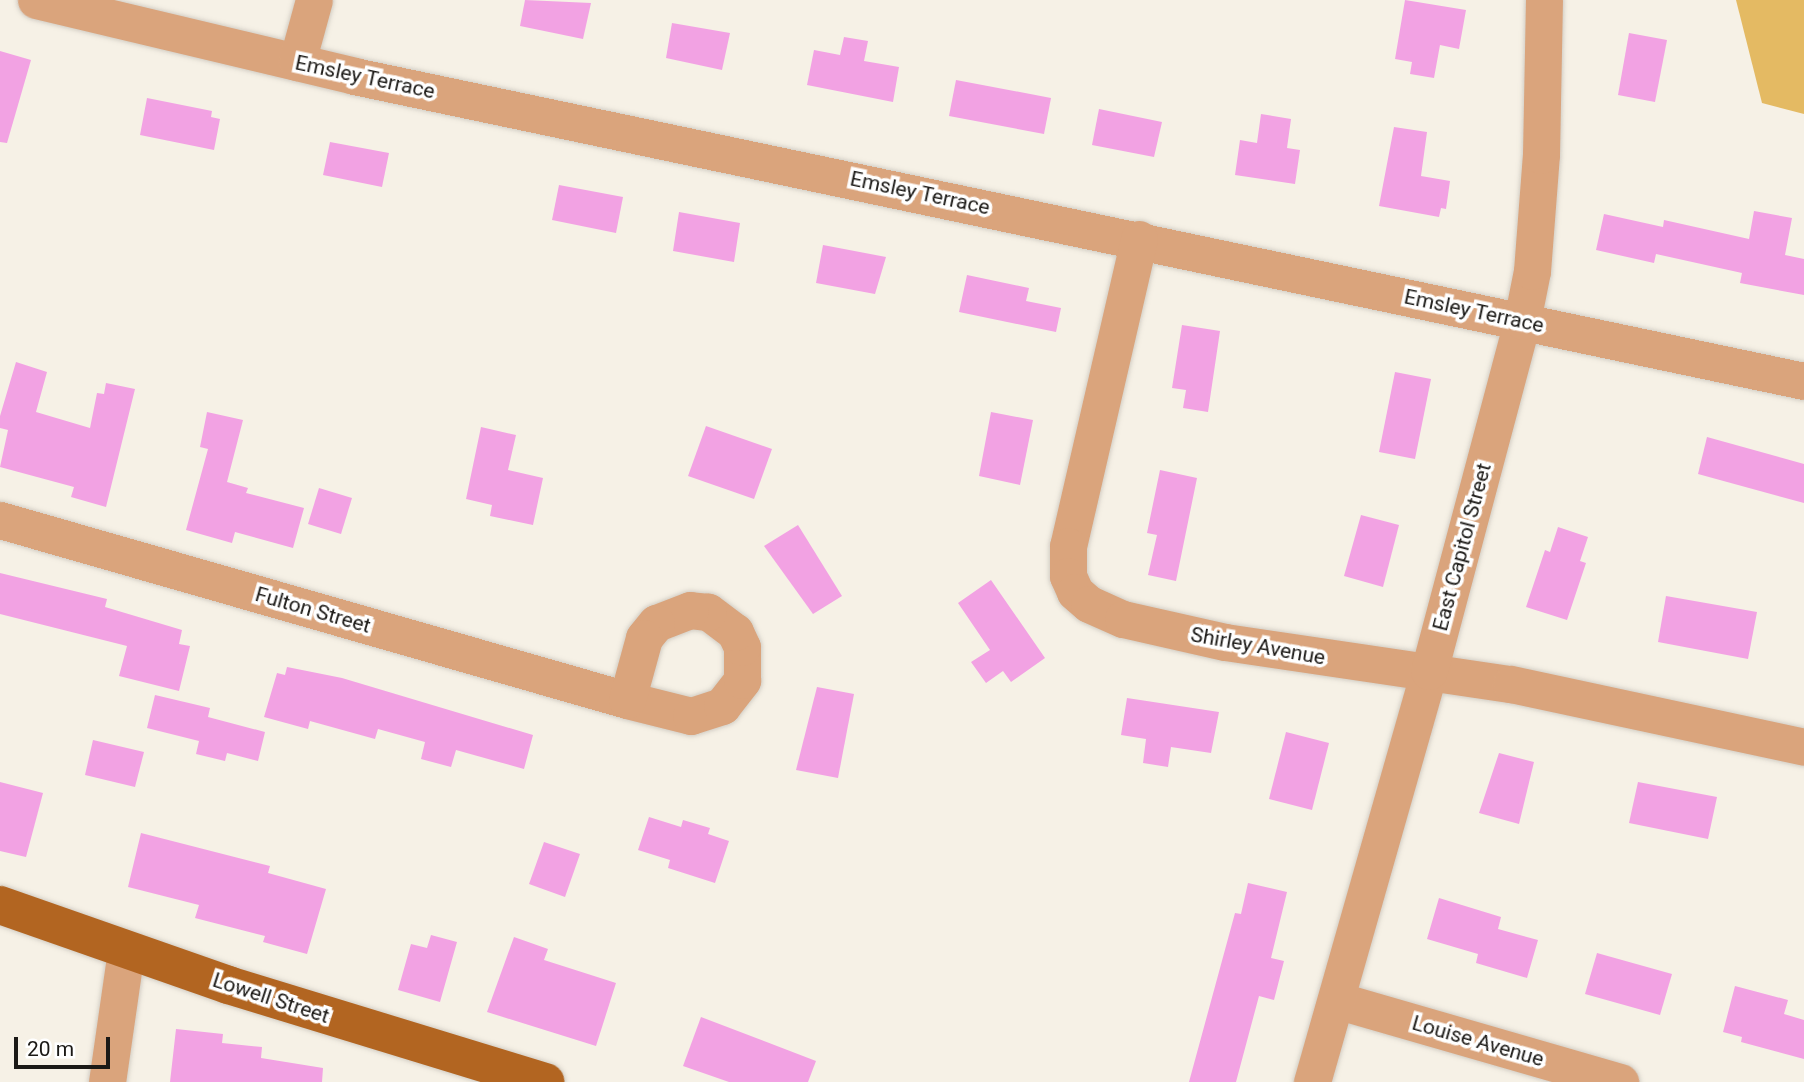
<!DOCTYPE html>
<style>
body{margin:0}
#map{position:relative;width:1804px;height:1082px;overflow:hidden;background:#f6f1e6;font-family:Roboto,sans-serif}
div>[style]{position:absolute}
.green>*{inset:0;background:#e4ba63}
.building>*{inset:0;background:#f2a2e3}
.roads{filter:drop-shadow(0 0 2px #d3cec5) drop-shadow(0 0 2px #d3cec5)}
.street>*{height:37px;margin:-18.5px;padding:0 18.5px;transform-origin:18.5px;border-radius:18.5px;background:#daa47c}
.primary>*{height:38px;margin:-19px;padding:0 19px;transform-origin:19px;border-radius:19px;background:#b26521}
span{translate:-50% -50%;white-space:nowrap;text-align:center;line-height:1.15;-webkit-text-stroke:7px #fff;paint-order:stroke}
.street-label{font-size:21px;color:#1b1916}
.scale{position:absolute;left:14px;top:1037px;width:96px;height:32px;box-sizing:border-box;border:4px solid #1b1916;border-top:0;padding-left:9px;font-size:21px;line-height:24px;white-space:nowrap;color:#1b1916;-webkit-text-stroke:5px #fff;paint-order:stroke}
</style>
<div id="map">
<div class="green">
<div style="clip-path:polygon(1736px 0,1804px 0,1804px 114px,1762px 103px)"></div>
</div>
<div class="building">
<div style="clip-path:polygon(525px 0,591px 3px,583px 39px,520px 26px)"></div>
<div style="clip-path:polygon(1405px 0,1466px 10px,1459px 49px,1440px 45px,1434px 78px,1410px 74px,1412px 62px,1395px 59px)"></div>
<div style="clip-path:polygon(672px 23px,730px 33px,722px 70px,666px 58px)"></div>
<div style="clip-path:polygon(1629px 33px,1667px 40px,1655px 102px,1618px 95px)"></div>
<div style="clip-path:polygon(844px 37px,868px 41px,864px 61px,899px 67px,893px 102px,807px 85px,814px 50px,840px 55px)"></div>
<div style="clip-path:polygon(0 51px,31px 60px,7px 143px,0 142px)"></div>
<div style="clip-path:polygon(956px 80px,1051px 98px,1044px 134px,949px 116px)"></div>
<div style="clip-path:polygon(147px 98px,212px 111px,211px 117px,220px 119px,214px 150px,140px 135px)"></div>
<div style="clip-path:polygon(1099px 109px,1162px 122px,1154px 157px,1092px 145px)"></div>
<div style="clip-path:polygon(1261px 114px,1291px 119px,1287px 148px,1300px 150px,1295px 184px,1235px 175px,1240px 140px,1257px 143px)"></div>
<div style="clip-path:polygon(1394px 127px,1427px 132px,1421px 176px,1450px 181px,1446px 209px,1441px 208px,1439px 217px,1379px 206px)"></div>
<div style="clip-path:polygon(330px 142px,389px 153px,382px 187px,323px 175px)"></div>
<div style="clip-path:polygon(559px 185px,623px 197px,616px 233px,552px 220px)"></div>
<div style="clip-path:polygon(1754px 211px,1792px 218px,1785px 255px,1804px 259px,1804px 295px,1740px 283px,1742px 273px,1656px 254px,1654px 263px,1596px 250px,1604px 214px,1663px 227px,1664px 220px,1749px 239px)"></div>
<div style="clip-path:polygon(679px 212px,740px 223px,734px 262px,673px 251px)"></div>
<div style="clip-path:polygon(823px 245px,886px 257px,875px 294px,816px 283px)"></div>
<div style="clip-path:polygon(967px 275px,1029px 288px,1026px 301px,1061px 308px,1056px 332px,959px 312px)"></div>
<div style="clip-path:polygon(1182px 325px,1220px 331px,1208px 412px,1183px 408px,1186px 390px,1172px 388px)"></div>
<div style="clip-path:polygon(16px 362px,47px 372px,36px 412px,90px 428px,97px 393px,104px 394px,106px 383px,135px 389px,106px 507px,71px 497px,74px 487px,0 467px,8px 430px,0 428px,0 416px)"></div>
<div style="clip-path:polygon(1395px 372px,1431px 379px,1415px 459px,1379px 452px)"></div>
<div style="clip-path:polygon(207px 412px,243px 420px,227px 482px,248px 488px,246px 493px,304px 508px,293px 548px,235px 532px,232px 543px,186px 530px,208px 449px,200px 447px)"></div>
<div style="clip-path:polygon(991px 412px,1033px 420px,1020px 485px,979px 476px)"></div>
<div style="clip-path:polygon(706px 426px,772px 449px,754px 499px,688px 476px)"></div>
<div style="clip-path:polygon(481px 427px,516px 435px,508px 470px,543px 478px,533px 525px,490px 516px,492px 505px,466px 499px)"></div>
<div style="clip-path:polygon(1707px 437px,1804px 464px,1804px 503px,1698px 474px)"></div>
<div style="clip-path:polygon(1160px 470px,1197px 478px,1176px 581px,1148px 575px,1157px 535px,1147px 533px)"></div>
<div style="clip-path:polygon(319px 488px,352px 498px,341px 534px,308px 524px)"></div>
<div style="clip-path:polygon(1361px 515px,1399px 525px,1383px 587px,1344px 576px)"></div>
<div style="clip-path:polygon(798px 525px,842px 596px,813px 614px,764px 546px)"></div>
<div style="clip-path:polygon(1558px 527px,1588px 537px,1580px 561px,1586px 563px,1567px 620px,1526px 607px,1545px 550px,1550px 552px)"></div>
<div style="clip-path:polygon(0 573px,107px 599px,105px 607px,182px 630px,179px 644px,190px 646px,179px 691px,119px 676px,127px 646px,0 614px)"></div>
<div style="clip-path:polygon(991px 580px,1045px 658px,1011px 682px,1003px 671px,986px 683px,971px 662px,990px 650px,958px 603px)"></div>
<div style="clip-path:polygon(1666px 596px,1757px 612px,1748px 659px,1658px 642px)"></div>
<div style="clip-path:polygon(287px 667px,342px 678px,533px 735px,524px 769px,456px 750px,451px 767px,421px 759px,425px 742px,378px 729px,375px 739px,310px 721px,308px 729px,264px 717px,277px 673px,285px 675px)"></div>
<div style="clip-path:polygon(817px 687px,854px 694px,838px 778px,796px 770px)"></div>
<div style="clip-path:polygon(155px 695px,210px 708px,208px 717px,265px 732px,258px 761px,227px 753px,225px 761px,196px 754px,199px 741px,147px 728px)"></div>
<div style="clip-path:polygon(1127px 698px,1219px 712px,1211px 753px,1171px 747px,1168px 767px,1143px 763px,1146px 739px,1121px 735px)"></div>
<div style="clip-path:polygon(1286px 732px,1329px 743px,1312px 810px,1269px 799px)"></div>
<div style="clip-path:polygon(93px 740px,144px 752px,135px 787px,85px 775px)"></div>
<div style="clip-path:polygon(1499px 753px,1534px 762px,1519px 824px,1479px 813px)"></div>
<div style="clip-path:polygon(0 782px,43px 793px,26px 857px,0 851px)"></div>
<div style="clip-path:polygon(1638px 782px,1717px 797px,1708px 839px,1629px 823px)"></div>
<div style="clip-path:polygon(649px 817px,681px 827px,683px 820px,710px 828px,708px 834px,729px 841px,715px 883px,668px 868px,670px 860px,638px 850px)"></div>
<div style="clip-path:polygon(141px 833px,270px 866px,268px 873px,326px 889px,307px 954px,263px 942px,265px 936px,195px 918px,199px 905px,128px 887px)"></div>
<div style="clip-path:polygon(544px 842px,580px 854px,565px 897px,529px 884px)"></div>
<div style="clip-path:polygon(1248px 883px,1287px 892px,1271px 958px,1284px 961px,1274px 1000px,1259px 996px,1236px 1082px,1189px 1082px,1235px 913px,1241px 914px)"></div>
<div style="clip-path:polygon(1439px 898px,1501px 917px,1498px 929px,1538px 940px,1527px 978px,1476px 963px,1478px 954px,1427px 939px)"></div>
<div style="clip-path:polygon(431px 935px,457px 942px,440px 1002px,398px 990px,411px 944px,427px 948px)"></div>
<div style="clip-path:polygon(514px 937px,548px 949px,544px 960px,616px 983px,596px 1046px,487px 1012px)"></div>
<div style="clip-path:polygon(1597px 953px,1672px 974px,1660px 1015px,1585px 994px)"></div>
<div style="clip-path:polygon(1735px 986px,1788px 1000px,1784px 1014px,1804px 1020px,1804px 1059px,1741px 1042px,1742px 1037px,1723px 1032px)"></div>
<div style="clip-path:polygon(701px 1017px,816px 1061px,808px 1082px,729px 1082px,683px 1066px)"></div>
<div style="clip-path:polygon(176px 1029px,223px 1034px,222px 1043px,262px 1047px,261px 1058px,323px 1068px,322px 1082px,170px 1082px)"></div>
</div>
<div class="roads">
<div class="street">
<div style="left:36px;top:0;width:327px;rotate:13.4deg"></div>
<div style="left:354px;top:76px;width:1482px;rotate:11.88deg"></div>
<div style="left:297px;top:62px;width:64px;rotate:-74.7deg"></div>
<div style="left:1139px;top:239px;width:315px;rotate:103deg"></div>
<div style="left:1068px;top:546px;width:30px;rotate:90deg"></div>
<div style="left:1068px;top:576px;width:17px;rotate:66deg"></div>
<div style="left:1075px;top:592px;width:18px;rotate:41deg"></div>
<div style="left:1089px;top:604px;width:37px;rotate:24deg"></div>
<div style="left:1123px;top:619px;width:105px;rotate:12.7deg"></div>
<div style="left:1225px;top:642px;width:289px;rotate:8.4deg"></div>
<div style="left:1511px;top:684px;width:300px;rotate:12.1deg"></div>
<div style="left:0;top:520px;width:652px;rotate:16.02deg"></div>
<div style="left:627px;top:700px;width:66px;rotate:14deg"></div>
<div style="left:691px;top:716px;width:33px;rotate:-18deg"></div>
<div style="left:722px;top:706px;width:33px;rotate:-52deg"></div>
<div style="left:742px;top:680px;width:33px;rotate:-90deg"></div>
<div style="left:742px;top:647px;width:17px;rotate:-115deg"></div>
<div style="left:735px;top:632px;width:34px;rotate:-143deg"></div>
<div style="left:708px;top:612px;width:18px;rotate:-174deg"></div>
<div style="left:690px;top:610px;width:36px;rotate:159deg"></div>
<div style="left:656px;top:623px;width:19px;rotate:129deg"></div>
<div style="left:644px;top:638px;width:64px;rotate:105.3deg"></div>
<div style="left:1336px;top:1000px;width:296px;rotate:16.1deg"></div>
<div style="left:107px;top:1082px;width:133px;rotate:-81.8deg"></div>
<div style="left:1312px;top:1082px;width:427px;rotate:-74.1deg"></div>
<div style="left:1429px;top:671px;width:362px;rotate:-75.1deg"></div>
<div style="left:1522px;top:321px;width:51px;rotate:-78.7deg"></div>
<div style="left:1532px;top:271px;width:116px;rotate:-85.6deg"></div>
<div style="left:1541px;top:155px;width:155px;rotate:-88.9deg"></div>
</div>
<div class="primary">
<div style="left:0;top:905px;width:242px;rotate:19.3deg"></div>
<div style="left:228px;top:985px;width:332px;rotate:17deg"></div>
</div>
</div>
<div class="street-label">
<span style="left:365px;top:77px;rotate:12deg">Emsley Terrace</span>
<span style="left:920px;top:193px;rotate:12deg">Emsley Terrace</span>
<span style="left:1474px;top:311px;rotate:12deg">Emsley Terrace</span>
<span style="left:1462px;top:547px;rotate:-75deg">East Capitol Street</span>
<span style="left:313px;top:610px;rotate:16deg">Fulton Street</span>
<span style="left:1258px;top:646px;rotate:10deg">Shirley Avenue</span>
<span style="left:271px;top:998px;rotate:18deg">Lowell Street</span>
<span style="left:1478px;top:1041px;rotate:16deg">Louise Avenue</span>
</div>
<div class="scale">20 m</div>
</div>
